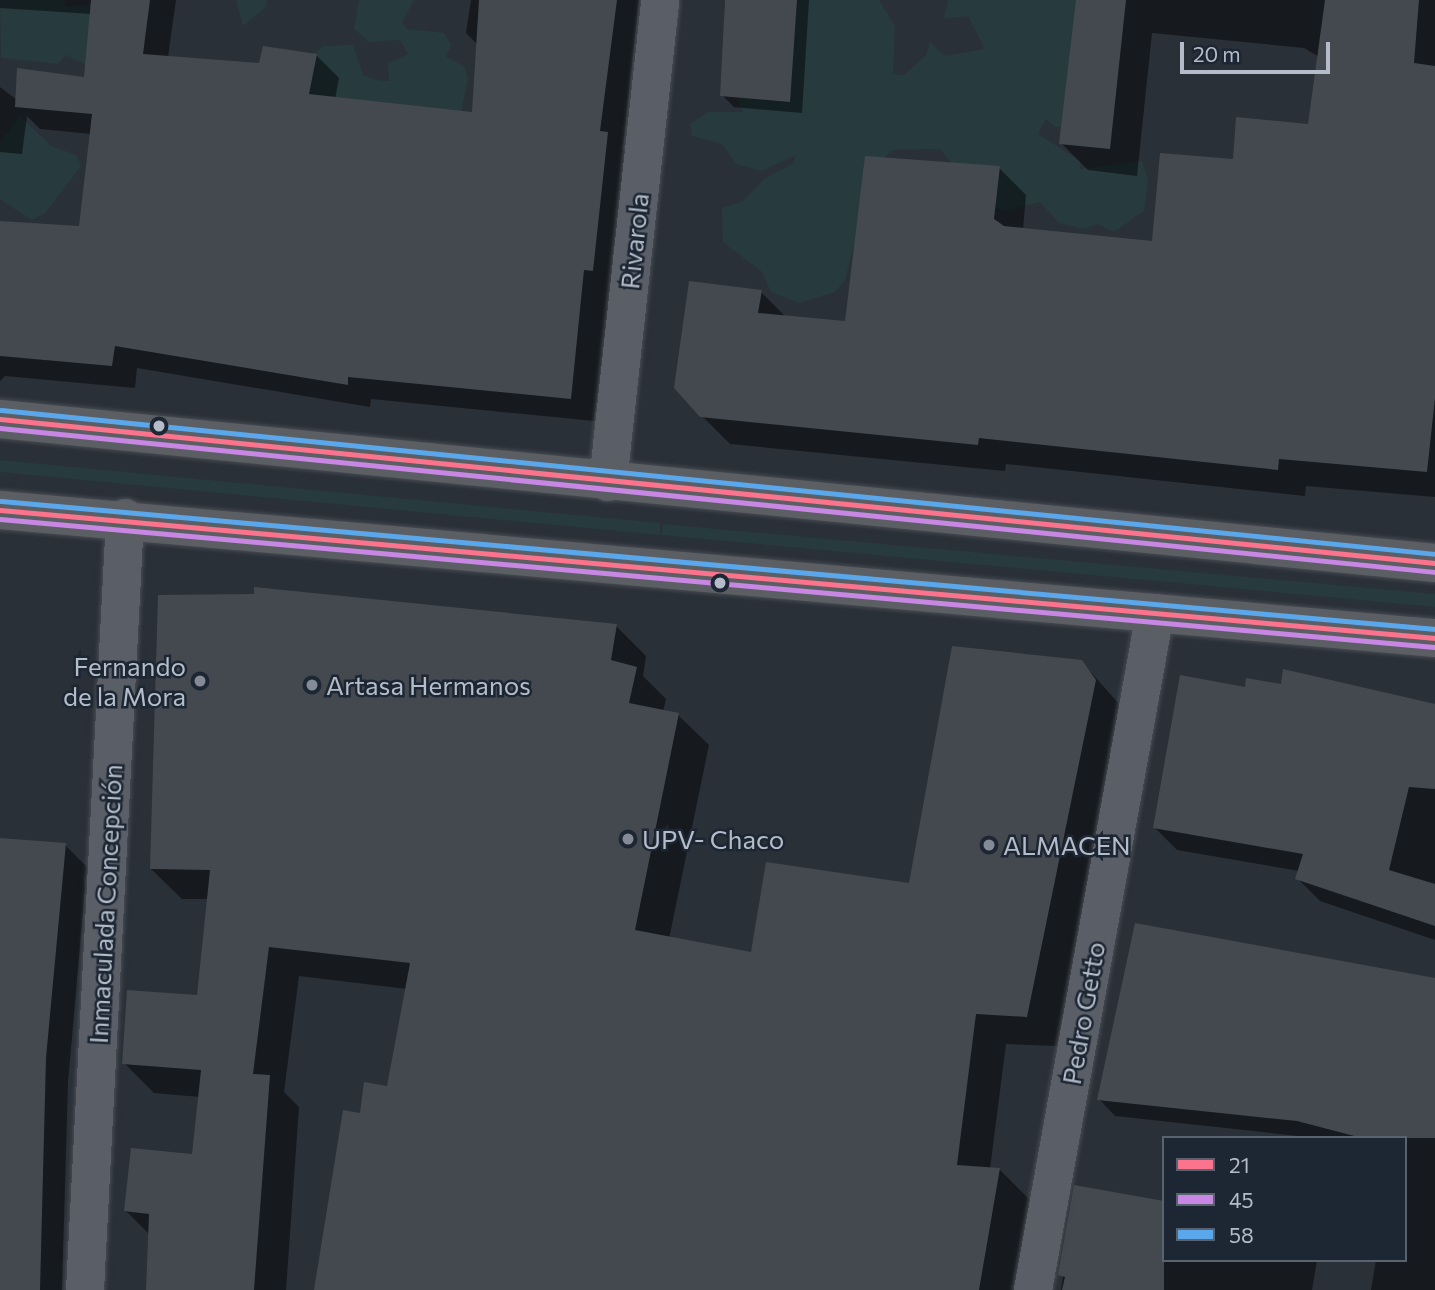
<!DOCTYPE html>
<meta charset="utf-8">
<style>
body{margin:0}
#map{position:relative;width:1435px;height:1290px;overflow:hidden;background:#2a3038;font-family:Commissioner,sans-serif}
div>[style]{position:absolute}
.green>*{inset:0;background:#273a3e}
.shadow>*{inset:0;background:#0007}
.building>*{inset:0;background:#444950}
.roads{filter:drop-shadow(0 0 2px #484c53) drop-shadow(0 0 2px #484c53)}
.minor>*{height:38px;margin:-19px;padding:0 19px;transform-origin:19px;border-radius:19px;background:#5a5e66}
.tertiary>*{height:38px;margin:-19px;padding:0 19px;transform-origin:19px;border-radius:19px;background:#5a5e66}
.trunk>*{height:38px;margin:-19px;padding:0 19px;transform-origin:19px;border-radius:19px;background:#5b5f64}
.bus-1>*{height:5px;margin:-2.5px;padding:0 2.5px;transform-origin:2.5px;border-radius:2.5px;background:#fc738d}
.bus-2>*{height:5px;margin:-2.5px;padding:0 2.5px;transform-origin:2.5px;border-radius:2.5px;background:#c787e3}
.bus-3>*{height:5px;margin:-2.5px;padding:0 2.5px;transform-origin:2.5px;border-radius:2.5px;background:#5aa8eb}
.dots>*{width:19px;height:19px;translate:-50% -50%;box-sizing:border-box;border:4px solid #1d2633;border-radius:50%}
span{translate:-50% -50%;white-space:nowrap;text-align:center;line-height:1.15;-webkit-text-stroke:5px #1d2633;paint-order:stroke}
.street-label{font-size:26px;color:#b4bcc9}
.poi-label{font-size:26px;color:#b4bcc9}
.right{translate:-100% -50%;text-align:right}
.left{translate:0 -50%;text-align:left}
.legend{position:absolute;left:1162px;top:1136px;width:245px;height:126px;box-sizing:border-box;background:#1d2633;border:2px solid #59626f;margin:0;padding:9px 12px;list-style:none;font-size:21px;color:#b4bcc9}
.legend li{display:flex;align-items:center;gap:14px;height:35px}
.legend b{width:35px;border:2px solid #59626f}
.scale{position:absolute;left:1180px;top:42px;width:150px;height:32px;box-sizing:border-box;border:4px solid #b4bcc9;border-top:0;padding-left:9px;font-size:21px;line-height:24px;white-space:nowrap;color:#b4bcc9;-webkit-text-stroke:5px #1d2633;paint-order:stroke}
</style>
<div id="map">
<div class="green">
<div style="clip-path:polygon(0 0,64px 0,66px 7px,103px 3px,89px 66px,66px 55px,58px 64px,1px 58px)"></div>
<div style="clip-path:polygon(236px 0,266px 0,267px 6px,243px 26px)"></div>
<div style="clip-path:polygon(359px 0,414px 0,402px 22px,407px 29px,444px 33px,451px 45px,446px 57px,464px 66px,468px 79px,460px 117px,343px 120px,301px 89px,304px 62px,324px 46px,353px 45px,363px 75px,377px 80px,389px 81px,388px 63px,408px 54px,400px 40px,369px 42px,354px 29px)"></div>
<div style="clip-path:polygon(793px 0,879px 0,895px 26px,893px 74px,904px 75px,926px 55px,930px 42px,945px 56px,985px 49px,968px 16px,944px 19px,948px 0,1086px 0,1080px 125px,1055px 127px,1046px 119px,1038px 134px,1080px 161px,1080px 169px,1142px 161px,1148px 180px,1144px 211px,1114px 232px,1098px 224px,1083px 229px,1059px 223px,1040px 202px,1003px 211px,981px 198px,940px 149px,892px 150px,873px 169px,845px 280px,835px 292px,799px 303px,771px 292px,762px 272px,723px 242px,722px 208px,742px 202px,765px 178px,793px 164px,796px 155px,762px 171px,736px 164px,722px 144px,692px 136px,690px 124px,708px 112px,743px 112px,738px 99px)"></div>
<div style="clip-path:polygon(20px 116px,51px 146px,76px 155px,81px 166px,45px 213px,32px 220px,0 199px,0 142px)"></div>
<div style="clip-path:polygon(0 460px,660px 523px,660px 535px,0 472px)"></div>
<div style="clip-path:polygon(663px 524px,1435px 594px,1435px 607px,661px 535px)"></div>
</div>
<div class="shadow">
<div style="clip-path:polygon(0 0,176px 0,168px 57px,260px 64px,316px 55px,339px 78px,335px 99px,473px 114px,478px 45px,466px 33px,471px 0,639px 0,623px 149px,630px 157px,594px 421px,371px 399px,370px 407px,137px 368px,135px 388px,5px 376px,0 381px,0 222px,81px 228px,91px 134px,40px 129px,27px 116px,22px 154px,0 152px,0 87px,17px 100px,85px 79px,91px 14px,0 8px)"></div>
<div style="clip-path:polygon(725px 0,809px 0,802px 113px,734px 107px,722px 95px)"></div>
<div style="clip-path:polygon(1078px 0,1435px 0,1435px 497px,1306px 486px,1305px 496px,1006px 464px,1005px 471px,730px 444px,702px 416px,761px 292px,786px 317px,846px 323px,999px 168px,1026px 195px,1023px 229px,1153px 243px,1235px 161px,1309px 126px,1319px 57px,1304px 48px,1152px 33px,1137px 176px,1088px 170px,1061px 143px)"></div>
<div style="clip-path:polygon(616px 626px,646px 656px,643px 676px,666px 699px,663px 712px,678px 715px,709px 745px,669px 939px,753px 954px,910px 885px,1082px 662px,1126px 712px,1057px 1046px,1006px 1044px,990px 1169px,1000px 1170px,1030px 1200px,1014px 1290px,316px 1290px,361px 1115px,388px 1088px,407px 989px,299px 976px,284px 1092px,299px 1107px,286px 1290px,148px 1290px,150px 1235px,126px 1211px,194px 1155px,200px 1097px,154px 1093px,124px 1063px,198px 997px,208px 899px,182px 899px,151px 869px)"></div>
<div style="clip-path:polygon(1246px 689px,1435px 705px,1435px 940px,1320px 901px,1297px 878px,1299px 871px,1177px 850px,1154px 827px)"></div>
<div style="clip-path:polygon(0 840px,65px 845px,87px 867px,68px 1082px,62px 1290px,0 1290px)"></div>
<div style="clip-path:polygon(1435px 979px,1435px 1290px,1371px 1290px,1376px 1260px,1405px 1260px,1405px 1138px,1317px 1138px,1115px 1116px,1099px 1099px)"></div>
<div style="clip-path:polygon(1076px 1187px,1164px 1260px,1317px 1260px,1312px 1290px,1061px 1290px)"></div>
</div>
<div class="building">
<div style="clip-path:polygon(91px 0,150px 0,143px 54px,259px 63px,263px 46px,317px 54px,309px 94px,472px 112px,479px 0,617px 0,600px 131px,608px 132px,593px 271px,584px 270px,571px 399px,348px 377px,348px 385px,115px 346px,112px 366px,0 356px,0 221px,79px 226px,92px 114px,15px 107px,17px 68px,84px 77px)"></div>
<div style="clip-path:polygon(725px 0,797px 0,790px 102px,720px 96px)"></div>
<div style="clip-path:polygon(1076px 0,1126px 0,1110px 149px,1059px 144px)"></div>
<div style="clip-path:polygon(1325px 0,1419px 0,1414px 63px,1435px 66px,1435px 398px,1427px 472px,1279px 459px,1278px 470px,979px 438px,978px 445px,700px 417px,674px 388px,689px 281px,762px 290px,758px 313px,845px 321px,865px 156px,1000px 166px,994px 219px,1004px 226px,1152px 241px,1160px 153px,1233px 159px,1236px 117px,1308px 124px)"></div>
<div style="clip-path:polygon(254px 587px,617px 624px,611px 660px,637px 667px,629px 703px,679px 713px,635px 930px,751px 952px,766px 862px,909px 883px,952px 646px,1082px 660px,1096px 680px,1027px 1017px,976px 1014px,957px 1165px,1000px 1168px,979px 1290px,314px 1290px,343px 1110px,360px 1113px,364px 1082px,387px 1086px,410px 963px,269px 947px,253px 1074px,270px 1075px,254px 1290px,146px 1290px,149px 1214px,124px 1211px,131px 1148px,192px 1154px,201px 1070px,122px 1064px,127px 990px,197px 995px,210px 870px,150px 869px,158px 595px,254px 594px)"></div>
<div style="clip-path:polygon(1283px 669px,1435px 704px,1435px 789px,1409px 787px,1389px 870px,1435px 884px,1435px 926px,1295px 879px,1303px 854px,1153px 828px,1180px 675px,1245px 687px,1246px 678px,1281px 684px)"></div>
<div style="clip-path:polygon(0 838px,66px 843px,46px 1058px,40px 1290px,0 1290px)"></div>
<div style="clip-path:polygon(1135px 923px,1435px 978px,1435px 1138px,1362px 1138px,1297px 1121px,1097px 1100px)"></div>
<div style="clip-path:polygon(1074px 1185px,1164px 1201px,1164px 1290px,1062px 1290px,1065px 1277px,1058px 1275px)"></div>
</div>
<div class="roads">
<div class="minor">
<div style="left:608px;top:482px;width:485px;rotate:-83.8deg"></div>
<div style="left:85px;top:1290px;width:773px;rotate:-87.03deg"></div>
</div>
<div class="tertiary">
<div style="left:1033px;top:1290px;width:688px;rotate:-79.78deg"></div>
</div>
<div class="trunk">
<div style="left:0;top:419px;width:1442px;rotate:5.73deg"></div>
<div style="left:0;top:510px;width:1441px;rotate:5.1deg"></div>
</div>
</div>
<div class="bus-1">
<div style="left:0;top:419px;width:1442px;rotate:5.73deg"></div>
<div style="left:0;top:510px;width:1441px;rotate:5.1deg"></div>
</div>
<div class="bus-2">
<div style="left:0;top:428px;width:1441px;rotate:5.73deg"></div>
<div style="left:0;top:519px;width:1440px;rotate:5.1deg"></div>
</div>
<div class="bus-3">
<div style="left:1px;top:410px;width:1441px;rotate:5.73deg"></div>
<div style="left:1px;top:501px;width:1440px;rotate:5.1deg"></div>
</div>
<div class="dots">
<div style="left:159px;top:426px;background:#b4bcc9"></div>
<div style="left:720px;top:583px;background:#b4bcc9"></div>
<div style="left:200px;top:681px;background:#848b96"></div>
<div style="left:312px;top:685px;background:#848b96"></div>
<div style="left:628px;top:839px;background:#848b96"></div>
<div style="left:989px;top:845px;background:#848b96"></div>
</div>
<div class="street-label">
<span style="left:634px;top:241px;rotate:-84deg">Rivarola</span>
<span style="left:105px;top:904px;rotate:-87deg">Inmaculada Concepción</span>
<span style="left:1083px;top:1013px;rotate:-80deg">Pedro Getto</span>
</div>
<div class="poi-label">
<span class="right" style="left:186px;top:681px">Fernando<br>de la Mora</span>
<span class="left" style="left:326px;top:685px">Artasa Hermanos</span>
<span class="left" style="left:642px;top:839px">UPV- Chaco</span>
<span class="left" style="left:1003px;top:845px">ALMACEN</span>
</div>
<ul class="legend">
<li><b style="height:9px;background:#fc738d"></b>21</li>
<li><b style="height:9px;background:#c787e3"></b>45</li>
<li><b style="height:9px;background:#5aa8eb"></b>58</li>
</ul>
<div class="scale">20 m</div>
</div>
